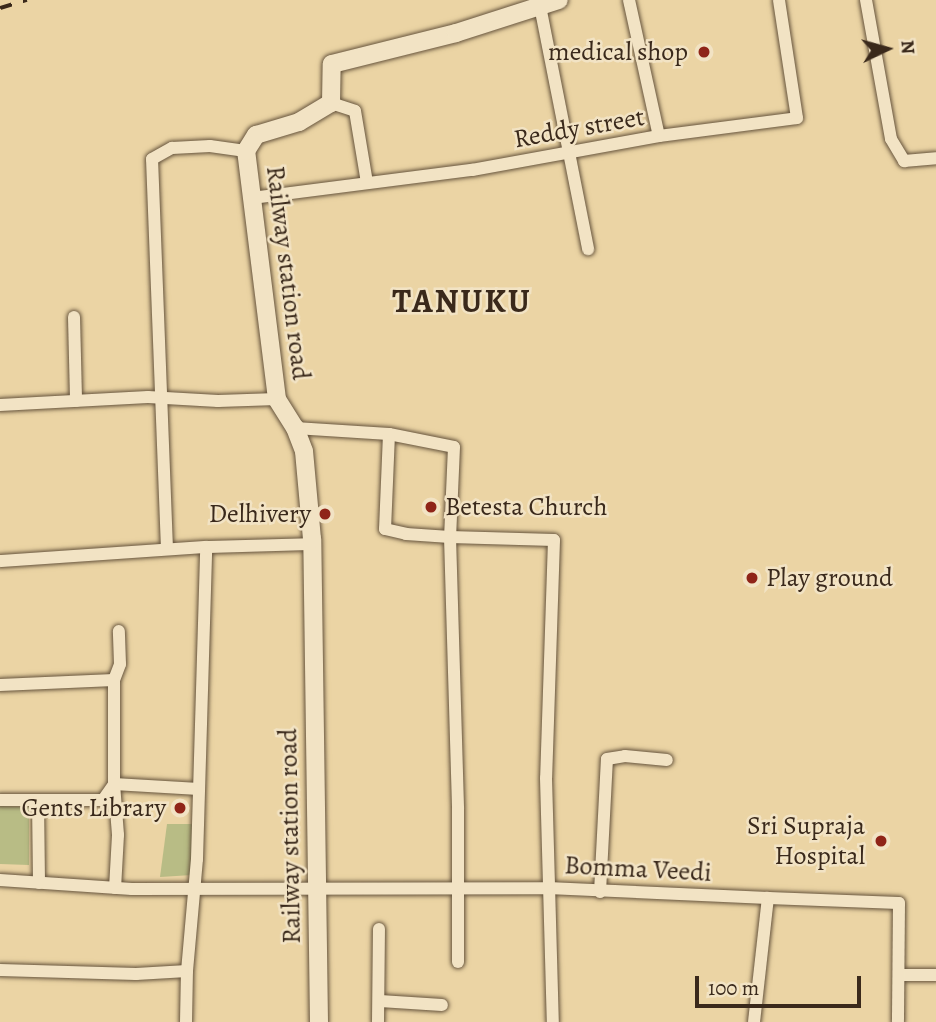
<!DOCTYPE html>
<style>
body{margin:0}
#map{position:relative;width:936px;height:1022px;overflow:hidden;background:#ebd4a4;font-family:Alegreya,serif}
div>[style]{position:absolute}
.green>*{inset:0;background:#b8bc85}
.roads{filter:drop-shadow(0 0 2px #66543d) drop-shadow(0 0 2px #66543d)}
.street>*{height:12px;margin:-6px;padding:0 6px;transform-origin:6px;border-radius:6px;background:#f2e3c4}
.secondary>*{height:18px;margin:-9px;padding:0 9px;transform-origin:9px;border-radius:9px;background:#f2e3c4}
.rail>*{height:3.5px;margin-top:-1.75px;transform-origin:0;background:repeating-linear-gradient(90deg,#3a291b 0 12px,transparent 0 24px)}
.dots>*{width:19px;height:19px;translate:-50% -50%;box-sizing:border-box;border:4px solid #f2e3c4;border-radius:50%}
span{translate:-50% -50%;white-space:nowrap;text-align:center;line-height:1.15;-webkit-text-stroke:5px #f2e3c4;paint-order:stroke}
.poi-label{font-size:26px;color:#3a291b}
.right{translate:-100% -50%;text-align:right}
.left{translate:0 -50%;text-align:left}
.street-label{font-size:26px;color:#3a291b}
.district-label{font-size:33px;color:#3a291b;font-weight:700;letter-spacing:2px}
.north{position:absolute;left:852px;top:14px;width:70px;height:70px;-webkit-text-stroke:5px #f2e3c4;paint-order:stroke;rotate:85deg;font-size:19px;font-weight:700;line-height:28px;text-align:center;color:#3a291b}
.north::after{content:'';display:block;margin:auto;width:24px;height:32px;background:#3a291b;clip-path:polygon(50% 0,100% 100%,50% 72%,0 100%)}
.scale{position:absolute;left:695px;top:976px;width:166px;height:32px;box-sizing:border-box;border:4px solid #3a291b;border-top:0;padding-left:9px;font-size:21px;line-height:24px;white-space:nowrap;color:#3a291b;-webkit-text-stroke:5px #f2e3c4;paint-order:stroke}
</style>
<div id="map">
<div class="green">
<div style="clip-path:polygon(0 806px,29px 807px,29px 865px,0 864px)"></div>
<div style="clip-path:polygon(167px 824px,193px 824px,192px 875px,160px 877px)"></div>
</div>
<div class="roads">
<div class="street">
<div style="left:629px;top:0;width:139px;rotate:77.6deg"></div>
<div style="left:866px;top:0;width:141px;rotate:79.8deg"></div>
<div style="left:891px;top:139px;width:26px;rotate:59deg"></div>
<div style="left:904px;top:161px;width:32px;rotate:-5deg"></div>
<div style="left:540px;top:6px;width:248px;rotate:78.8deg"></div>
<div style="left:331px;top:103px;width:25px;rotate:18deg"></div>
<div style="left:355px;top:111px;width:73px;rotate:80.5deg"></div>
<div style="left:252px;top:198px;width:222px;rotate:-7.3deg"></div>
<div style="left:472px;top:170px;width:190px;rotate:-10.3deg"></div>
<div style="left:659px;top:136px;width:139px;rotate:-7.4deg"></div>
<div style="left:797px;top:118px;width:119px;rotate:-98.7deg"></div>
<div style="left:74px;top:317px;width:84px;rotate:88.6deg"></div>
<div style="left:0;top:405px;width:148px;rotate:-3.1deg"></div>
<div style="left:148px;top:397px;width:70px;rotate:3.3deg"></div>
<div style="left:218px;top:401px;width:59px;rotate:-1.9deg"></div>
<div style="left:295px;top:428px;width:94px;rotate:3.7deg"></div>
<div style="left:389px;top:434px;width:66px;rotate:11.3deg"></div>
<div style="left:454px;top:447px;width:90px;rotate:92.5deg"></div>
<div style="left:450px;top:537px;width:104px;rotate:1.7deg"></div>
<div style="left:554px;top:540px;width:238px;rotate:91.9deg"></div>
<div style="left:546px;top:778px;width:244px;rotate:88.4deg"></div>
<div style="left:389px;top:434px;width:95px;rotate:92.4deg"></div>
<div style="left:385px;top:529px;width:22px;rotate:13deg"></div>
<div style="left:406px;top:534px;width:44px;rotate:3.9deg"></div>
<div style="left:450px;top:537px;width:272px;rotate:88.3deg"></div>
<div style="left:458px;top:809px;width:153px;rotate:90deg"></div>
<div style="left:167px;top:549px;width:390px;rotate:-92.2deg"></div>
<div style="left:152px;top:159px;width:23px;rotate:-29deg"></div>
<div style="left:172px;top:148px;width:38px;rotate:-3deg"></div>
<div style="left:210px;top:146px;width:36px;rotate:8deg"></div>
<div style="left:0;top:561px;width:206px;rotate:-3.9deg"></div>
<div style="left:114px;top:680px;width:17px;rotate:-69deg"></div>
<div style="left:120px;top:664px;width:33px;rotate:-92deg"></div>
<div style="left:0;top:685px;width:114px;rotate:-2.5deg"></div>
<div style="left:114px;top:680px;width:104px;rotate:90deg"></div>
<div style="left:114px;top:784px;width:85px;rotate:3.4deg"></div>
<div style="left:114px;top:784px;width:51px;rotate:85.5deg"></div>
<div style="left:118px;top:835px;width:53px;rotate:93.2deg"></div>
<div style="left:0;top:800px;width:103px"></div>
<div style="left:103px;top:800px;width:19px;rotate:-55deg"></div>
<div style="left:38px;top:800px;width:83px;rotate:89.3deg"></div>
<div style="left:0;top:880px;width:132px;rotate:3.9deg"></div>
<div style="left:132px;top:889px;width:416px;rotate:-0.1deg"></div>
<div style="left:548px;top:888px;width:220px;rotate:2.6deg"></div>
<div style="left:600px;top:892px;width:133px;rotate:-87deg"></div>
<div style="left:607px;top:759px;width:18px;rotate:-9deg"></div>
<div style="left:625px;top:756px;width:42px;rotate:5.4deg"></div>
<div style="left:0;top:970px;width:136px;rotate:1.7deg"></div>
<div style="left:136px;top:974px;width:51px;rotate:-3.4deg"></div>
<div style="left:899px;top:975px;width:37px"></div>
<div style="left:380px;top:1001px;width:62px;rotate:3.7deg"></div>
<div style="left:186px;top:1022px;width:51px;rotate:-88.9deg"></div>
<div style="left:187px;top:971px;width:112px;rotate:-84.9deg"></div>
<div style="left:197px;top:859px;width:312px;rotate:-88.3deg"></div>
<div style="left:206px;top:547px;width:106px;rotate:-1.6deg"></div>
<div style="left:378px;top:1022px;width:93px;rotate:-89.4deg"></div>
<div style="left:754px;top:1022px;width:125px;rotate:-83.6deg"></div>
<div style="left:768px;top:898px;width:131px;rotate:2.2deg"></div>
<div style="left:899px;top:903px;width:119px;rotate:90.5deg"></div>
</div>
<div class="secondary">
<div style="left:319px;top:1022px;width:483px;rotate:-90.8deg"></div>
<div style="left:312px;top:539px;width:88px;rotate:-95.2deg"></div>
<div style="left:304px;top:451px;width:25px;rotate:-111deg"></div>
<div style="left:295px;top:428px;width:34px;rotate:-122deg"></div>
<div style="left:277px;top:399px;width:250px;rotate:-97.1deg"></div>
<div style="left:246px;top:151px;width:19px;rotate:-58deg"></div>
<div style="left:256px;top:135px;width:45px;rotate:-16.8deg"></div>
<div style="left:299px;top:122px;width:37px;rotate:-31deg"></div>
<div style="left:331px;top:103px;width:39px;rotate:-89deg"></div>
<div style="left:332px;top:64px;width:128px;rotate:-14deg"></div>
<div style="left:456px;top:33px;width:108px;rotate:-17.8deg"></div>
</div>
</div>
<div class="rail">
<div style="left:0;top:8px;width:28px;rotate:-17deg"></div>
</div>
<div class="dots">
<div style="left:704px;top:52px;background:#8f2418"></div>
<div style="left:431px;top:507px;background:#8f2418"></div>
<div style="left:325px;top:514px;background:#8f2418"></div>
<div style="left:752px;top:578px;background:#8f2418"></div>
<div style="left:180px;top:808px;background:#8f2418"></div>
<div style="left:881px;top:841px;background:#8f2418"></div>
</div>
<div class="poi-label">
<span class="right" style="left:688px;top:52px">medical shop</span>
<span class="left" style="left:445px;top:507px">Betesta Church</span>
<span class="right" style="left:311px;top:514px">Delhivery</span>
<span class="left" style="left:766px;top:578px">Play ground</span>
<span class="right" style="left:166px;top:808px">Gents Library</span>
<span class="right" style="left:865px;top:841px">Sri Supraja<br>Hospital</span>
</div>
<div class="street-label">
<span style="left:579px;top:128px;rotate:-10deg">Reddy street</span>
<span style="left:288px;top:273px;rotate:83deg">Railway station road</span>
<span style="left:290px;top:836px;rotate:-91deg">Railway station road</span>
<span style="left:638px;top:869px;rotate:3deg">Bomma Veedi</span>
</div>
<div class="district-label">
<span style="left:462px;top:301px">TANUKU</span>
</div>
<div class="north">N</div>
<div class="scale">100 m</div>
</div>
